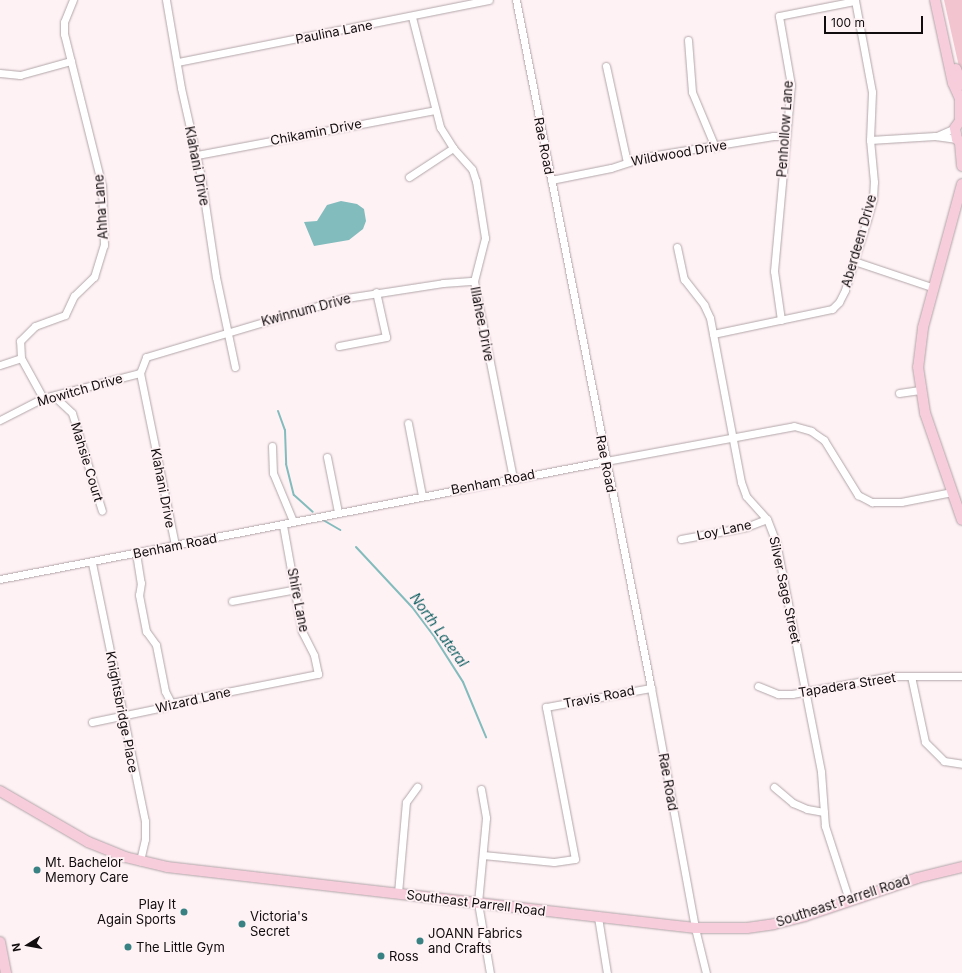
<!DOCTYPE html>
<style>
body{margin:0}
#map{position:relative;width:962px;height:973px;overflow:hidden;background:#fff2f5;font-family:Inter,sans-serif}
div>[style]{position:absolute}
.green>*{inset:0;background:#f2c4cf}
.water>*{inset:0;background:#83bcbd}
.stream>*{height:2px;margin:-1px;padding:0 1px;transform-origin:1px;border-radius:1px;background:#83bcbd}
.roads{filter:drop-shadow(0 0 1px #b2a6a9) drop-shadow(0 0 1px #b2a6a9)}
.street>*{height:7px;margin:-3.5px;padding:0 3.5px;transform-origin:3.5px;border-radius:3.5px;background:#fff}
.secondary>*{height:10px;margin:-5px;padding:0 5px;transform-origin:5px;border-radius:5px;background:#f7cddc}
.dots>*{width:11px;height:11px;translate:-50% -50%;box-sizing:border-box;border:2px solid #fff2f5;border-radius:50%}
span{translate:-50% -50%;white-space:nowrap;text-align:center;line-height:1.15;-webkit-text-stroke:3.5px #fff2f5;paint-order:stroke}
.street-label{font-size:13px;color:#110d0e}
.poi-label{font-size:13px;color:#110d0e}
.left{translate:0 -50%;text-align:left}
.right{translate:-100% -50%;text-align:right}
.water-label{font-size:14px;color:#0c5e60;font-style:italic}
.north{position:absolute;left:8px;top:925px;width:40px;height:40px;-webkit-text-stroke:3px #fff2f5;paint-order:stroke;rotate:259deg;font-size:11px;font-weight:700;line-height:16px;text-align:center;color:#110d0e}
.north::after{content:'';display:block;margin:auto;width:14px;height:18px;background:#110d0e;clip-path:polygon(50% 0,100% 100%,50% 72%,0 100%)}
.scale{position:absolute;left:824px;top:16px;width:99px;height:18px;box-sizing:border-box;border:2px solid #110d0e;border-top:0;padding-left:5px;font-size:12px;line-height:14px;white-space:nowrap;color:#110d0e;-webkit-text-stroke:3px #fff2f5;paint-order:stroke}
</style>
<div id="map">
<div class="green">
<div style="clip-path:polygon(944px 0,962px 0,962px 80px)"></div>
</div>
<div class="water">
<div style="clip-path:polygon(341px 201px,357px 204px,364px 209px,366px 221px,363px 229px,349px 240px,314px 246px,304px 222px,317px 221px,327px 205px)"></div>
</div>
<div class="stream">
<div style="left:278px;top:411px;width:20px;rotate:70deg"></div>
<div style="left:285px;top:430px;width:34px;rotate:88deg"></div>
<div style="left:286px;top:464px;width:32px;rotate:76deg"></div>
<div style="left:294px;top:495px;width:25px;rotate:42deg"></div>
<div style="left:323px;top:520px;width:20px;rotate:30deg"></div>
<div style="left:356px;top:547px;width:82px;rotate:47deg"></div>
<div style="left:412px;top:607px;width:39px;rotate:53deg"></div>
<div style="left:435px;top:638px;width:52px;rotate:57.5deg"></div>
<div style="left:463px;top:682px;width:60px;rotate:67.3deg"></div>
</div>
<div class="roads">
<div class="street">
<div style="left:166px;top:0;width:89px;rotate:80.3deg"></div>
<div style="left:181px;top:88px;width:91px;rotate:77.3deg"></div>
<div style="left:201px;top:177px;width:101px;rotate:81.5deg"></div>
<div style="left:216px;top:277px;width:92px;rotate:78.1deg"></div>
<div style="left:516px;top:0;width:701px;rotate:78.9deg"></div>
<div style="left:651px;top:688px;width:244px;rotate:79.6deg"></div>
<div style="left:695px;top:928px;width:46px;rotate:76.3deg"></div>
<div style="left:412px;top:17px;width:114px;rotate:75.7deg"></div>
<div style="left:440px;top:127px;width:25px;rotate:58deg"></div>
<div style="left:453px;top:148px;width:28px;rotate:48deg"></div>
<div style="left:472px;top:169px;width:13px;rotate:72deg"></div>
<div style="left:476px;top:181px;width:58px;rotate:81deg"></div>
<div style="left:485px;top:238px;width:44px;rotate:104.3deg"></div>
<div style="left:474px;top:281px;width:201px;rotate:78.8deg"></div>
<div style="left:688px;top:40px;width:52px;rotate:85.6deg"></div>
<div style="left:692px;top:92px;width:60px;rotate:67.3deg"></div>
<div style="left:178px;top:62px;width:317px;rotate:-11.3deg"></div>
<div style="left:606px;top:66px;width:98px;rotate:77.7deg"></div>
<div style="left:0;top:73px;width:20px;rotate:6deg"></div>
<div style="left:20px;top:75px;width:53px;rotate:-15.4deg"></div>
<div style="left:937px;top:136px;width:20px;rotate:-24deg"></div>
<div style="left:870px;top:140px;width:65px;rotate:-3.5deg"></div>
<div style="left:935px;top:136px;width:22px;rotate:8deg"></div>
<div style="left:197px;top:155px;width:242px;rotate:-10.7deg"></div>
<div style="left:409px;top:177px;width:53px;rotate:-33.4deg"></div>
<div style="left:551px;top:180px;width:61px;rotate:-11.3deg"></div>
<div style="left:611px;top:168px;width:35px;rotate:-18deg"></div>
<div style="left:644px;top:157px;width:131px;rotate:-9.2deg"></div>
<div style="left:773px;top:136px;width:13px"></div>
<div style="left:677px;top:247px;width:33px;rotate:78deg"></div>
<div style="left:684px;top:279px;width:33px;rotate:52deg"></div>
<div style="left:704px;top:305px;width:14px;rotate:65deg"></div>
<div style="left:710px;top:318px;width:167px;rotate:79.3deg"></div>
<div style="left:741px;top:482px;width:15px;rotate:70deg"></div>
<div style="left:746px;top:496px;width:31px;rotate:48deg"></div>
<div style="left:767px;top:519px;width:25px;rotate:69deg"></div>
<div style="left:776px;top:542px;width:234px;rotate:78.9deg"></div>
<div style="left:821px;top:772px;width:54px;rotate:85.8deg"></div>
<div style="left:825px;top:826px;width:78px;rotate:72deg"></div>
<div style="left:854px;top:261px;width:84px;rotate:18.6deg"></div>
<div style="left:781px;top:320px;width:49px;rotate:-98.1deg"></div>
<div style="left:774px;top:271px;width:187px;rotate:-84.8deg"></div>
<div style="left:791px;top:85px;width:70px;rotate:-99.9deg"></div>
<div style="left:779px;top:16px;width:77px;rotate:-11.2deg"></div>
<div style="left:713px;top:334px;width:122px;rotate:-11.9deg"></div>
<div style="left:832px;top:309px;width:10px;rotate:-45deg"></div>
<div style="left:839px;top:302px;width:13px;rotate:-63deg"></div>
<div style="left:845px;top:290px;width:73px;rotate:-72.6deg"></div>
<div style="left:867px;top:220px;width:22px;rotate:-74deg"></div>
<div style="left:873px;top:199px;width:17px;rotate:-87deg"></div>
<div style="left:874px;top:182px;width:42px;rotate:-95.4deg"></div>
<div style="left:870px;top:140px;width:48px;rotate:-87.6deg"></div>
<div style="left:872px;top:92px;width:94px;rotate:-100.5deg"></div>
<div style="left:339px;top:346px;width:48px;rotate:-10.8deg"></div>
<div style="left:386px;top:337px;width:46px;rotate:-102.5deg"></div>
<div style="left:0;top:365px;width:22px;rotate:-18deg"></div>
<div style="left:899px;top:393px;width:21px;rotate:-8deg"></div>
<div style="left:55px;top:397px;width:23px;rotate:43deg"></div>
<div style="left:72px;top:413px;width:102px;rotate:73deg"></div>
<div style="left:43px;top:398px;width:46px;rotate:-118.8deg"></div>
<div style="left:21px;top:358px;width:17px;rotate:-93deg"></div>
<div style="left:20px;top:341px;width:21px;rotate:-45deg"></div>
<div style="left:35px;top:326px;width:32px;rotate:-20deg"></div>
<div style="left:65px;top:315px;width:21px;rotate:-65deg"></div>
<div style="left:74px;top:296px;width:28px;rotate:-44deg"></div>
<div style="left:94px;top:277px;width:34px;rotate:-73deg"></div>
<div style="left:104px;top:245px;width:59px;rotate:-91.9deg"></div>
<div style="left:102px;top:186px;width:157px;rotate:-104deg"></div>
<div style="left:64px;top:34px;width:12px;rotate:-90deg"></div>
<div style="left:64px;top:22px;width:24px;rotate:-68deg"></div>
<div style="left:0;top:420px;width:48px;rotate:-27.1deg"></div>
<div style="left:43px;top:398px;width:100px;rotate:-14.5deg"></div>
<div style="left:408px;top:423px;width:74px;rotate:79.1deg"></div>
<div style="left:272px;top:446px;width:27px;rotate:88deg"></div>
<div style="left:273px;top:473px;width:52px;rotate:67.4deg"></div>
<div style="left:327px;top:457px;width:56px;rotate:78.7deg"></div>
<div style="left:681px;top:539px;width:66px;rotate:-10.5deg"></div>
<div style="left:746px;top:527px;width:22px;rotate:-21deg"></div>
<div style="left:175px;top:545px;width:176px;rotate:-101.5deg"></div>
<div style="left:140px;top:373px;width:17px;rotate:-69deg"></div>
<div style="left:146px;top:357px;width:202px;rotate:-16.6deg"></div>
<div style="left:340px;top:299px;width:104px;rotate:-8.8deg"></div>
<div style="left:443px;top:283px;width:31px;rotate:-4deg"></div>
<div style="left:136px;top:553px;width:30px;rotate:81deg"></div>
<div style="left:141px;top:583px;width:12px;rotate:99deg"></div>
<div style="left:139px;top:595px;width:37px;rotate:79deg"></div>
<div style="left:146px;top:631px;width:17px;rotate:54deg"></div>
<div style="left:156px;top:645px;width:47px;rotate:78.9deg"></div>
<div style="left:165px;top:691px;width:13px;rotate:63deg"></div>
<div style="left:92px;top:563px;width:263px;rotate:78.4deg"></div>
<div style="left:145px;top:821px;width:18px;rotate:90deg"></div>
<div style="left:145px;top:839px;width:23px;rotate:103deg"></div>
<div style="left:0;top:579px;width:617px;rotate:-11.02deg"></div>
<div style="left:606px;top:461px;width:191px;rotate:-10.5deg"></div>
<div style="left:794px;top:426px;width:18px;rotate:16deg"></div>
<div style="left:811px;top:431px;width:16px;rotate:35deg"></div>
<div style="left:824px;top:440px;width:65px;rotate:58.3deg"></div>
<div style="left:858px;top:495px;width:16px;rotate:27deg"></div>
<div style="left:872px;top:502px;width:29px"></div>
<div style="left:901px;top:502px;width:52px;rotate:-11.1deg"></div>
<div style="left:232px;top:601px;width:66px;rotate:-10.5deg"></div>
<div style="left:911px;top:676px;width:67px;rotate:78deg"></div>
<div style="left:925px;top:742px;width:27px;rotate:45deg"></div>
<div style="left:944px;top:761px;width:18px;rotate:9deg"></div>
<div style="left:758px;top:686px;width:22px;rotate:22deg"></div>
<div style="left:778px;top:694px;width:14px"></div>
<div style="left:792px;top:694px;width:101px;rotate:-10.3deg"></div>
<div style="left:891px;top:676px;width:71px"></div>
<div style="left:92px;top:722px;width:74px;rotate:-11.8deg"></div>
<div style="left:164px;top:707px;width:8px;rotate:-30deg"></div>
<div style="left:171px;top:703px;width:150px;rotate:-11.2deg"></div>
<div style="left:318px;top:674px;width:19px;rotate:-102deg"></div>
<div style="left:314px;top:655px;width:27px;rotate:-117deg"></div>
<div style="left:302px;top:631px;width:108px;rotate:-100.2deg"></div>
<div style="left:774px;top:787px;width:25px;rotate:40deg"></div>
<div style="left:793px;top:803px;width:15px;rotate:23deg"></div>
<div style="left:807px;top:809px;width:17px;rotate:10deg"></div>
<div style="left:481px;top:789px;width:29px;rotate:80deg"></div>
<div style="left:486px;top:818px;width:85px;rotate:95.4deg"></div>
<div style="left:478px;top:903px;width:71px;rotate:80.3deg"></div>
<div style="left:483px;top:855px;width:71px;rotate:5.6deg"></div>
<div style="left:554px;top:862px;width:21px;rotate:-8deg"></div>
<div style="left:575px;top:859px;width:155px;rotate:-100.8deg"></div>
<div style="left:546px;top:707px;width:107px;rotate:-10.3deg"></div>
<div style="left:398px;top:893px;width:91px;rotate:-85deg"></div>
<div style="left:406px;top:802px;width:19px;rotate:-54deg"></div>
<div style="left:598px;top:917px;width:57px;rotate:80.9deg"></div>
</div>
<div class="secondary">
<div style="left:935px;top:0;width:85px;rotate:77.8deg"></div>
<div style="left:953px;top:83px;width:17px;rotate:66deg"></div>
<div style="left:960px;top:99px;width:20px;rotate:90deg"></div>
<div style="left:956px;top:69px;width:17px;rotate:69deg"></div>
<div style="left:962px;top:118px;width:12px;rotate:125deg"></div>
<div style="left:955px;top:128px;width:11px;rotate:80deg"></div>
<div style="left:957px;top:139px;width:7px;rotate:45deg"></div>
<div style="left:960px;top:143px;width:23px;rotate:85deg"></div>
<div style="left:962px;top:184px;width:149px;rotate:105.2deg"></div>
<div style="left:923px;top:328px;width:39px;rotate:97deg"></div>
<div style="left:918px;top:367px;width:47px;rotate:81.3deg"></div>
<div style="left:925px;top:413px;width:113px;rotate:70.9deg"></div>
<div style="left:0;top:791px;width:102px;rotate:30.1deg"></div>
<div style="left:88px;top:842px;width:40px;rotate:22deg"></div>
<div style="left:125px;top:857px;width:43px;rotate:13.4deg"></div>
<div style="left:167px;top:867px;width:532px;rotate:6.59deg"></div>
<div style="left:695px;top:928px;width:52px"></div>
<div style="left:747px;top:928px;width:27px;rotate:-8deg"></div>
<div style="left:774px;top:924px;width:32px;rotate:-14deg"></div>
<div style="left:805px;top:916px;width:118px;rotate:-18.7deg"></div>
<div style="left:917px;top:878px;width:46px;rotate:-13.7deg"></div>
<div style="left:0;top:942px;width:32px;rotate:79deg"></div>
</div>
</div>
<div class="dots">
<div style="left:37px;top:870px;background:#398284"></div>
<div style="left:184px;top:912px;background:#398284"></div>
<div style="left:242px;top:924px;background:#398284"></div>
<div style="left:420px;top:941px;background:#398284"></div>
<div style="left:128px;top:947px;background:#398284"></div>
<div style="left:381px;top:956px;background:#398284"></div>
</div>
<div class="street-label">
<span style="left:334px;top:32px;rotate:-11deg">Paulina Lane</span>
<span style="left:785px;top:129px;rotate:-86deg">Penhollow Lane</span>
<span style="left:316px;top:132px;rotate:-11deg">Chikamin Drive</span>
<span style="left:544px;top:146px;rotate:79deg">Rae Road</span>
<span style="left:679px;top:153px;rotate:-10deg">Wildwood Drive</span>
<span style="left:197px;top:166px;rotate:79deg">Klahani Drive</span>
<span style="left:101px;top:207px;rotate:-94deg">Ahha Lane</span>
<span style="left:859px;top:241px;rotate:-74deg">Aberdeen Drive</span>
<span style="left:306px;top:310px;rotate:-15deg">Kwinnum Drive</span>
<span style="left:482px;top:324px;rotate:79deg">Illahee Drive</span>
<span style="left:80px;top:390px;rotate:-16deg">Mowitch Drive</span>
<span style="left:87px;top:462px;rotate:73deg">Mahsie Court</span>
<span style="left:606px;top:464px;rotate:79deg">Rae Road</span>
<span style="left:493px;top:482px;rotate:-11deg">Benham Road</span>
<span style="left:163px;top:488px;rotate:79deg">Klahani Drive</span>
<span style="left:724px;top:530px;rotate:-12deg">Loy Lane</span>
<span style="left:175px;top:546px;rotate:-11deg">Benham Road</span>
<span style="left:785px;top:590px;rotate:78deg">Silver Sage Street</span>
<span style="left:298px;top:600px;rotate:79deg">Shire Lane</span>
<span style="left:847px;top:685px;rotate:-9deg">Tapadera Street</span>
<span style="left:599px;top:697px;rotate:-11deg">Travis Road</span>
<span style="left:193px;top:700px;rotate:-13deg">Wizard Lane</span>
<span style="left:122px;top:712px;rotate:79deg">Knightsbridge Place</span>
<span style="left:668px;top:782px;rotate:80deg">Rae Road</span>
<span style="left:843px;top:901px;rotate:-18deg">Southeast Parrell Road</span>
<span style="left:476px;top:903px;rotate:7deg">Southeast Parrell Road</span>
</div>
<div class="poi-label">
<span class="left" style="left:45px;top:870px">Mt. Bachelor<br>Memory Care</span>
<span class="right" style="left:176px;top:912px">Play It<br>Again Sports</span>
<span class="left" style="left:250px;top:924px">Victoria's<br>Secret</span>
<span class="left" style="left:428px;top:941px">JOANN Fabrics<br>and Crafts</span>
<span class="left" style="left:136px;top:947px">The Little Gym</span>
<span class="left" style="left:389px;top:956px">Ross</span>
</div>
<div class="water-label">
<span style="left:439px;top:630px;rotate:54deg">North Lateral</span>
</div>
<div class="north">N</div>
<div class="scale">100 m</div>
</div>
